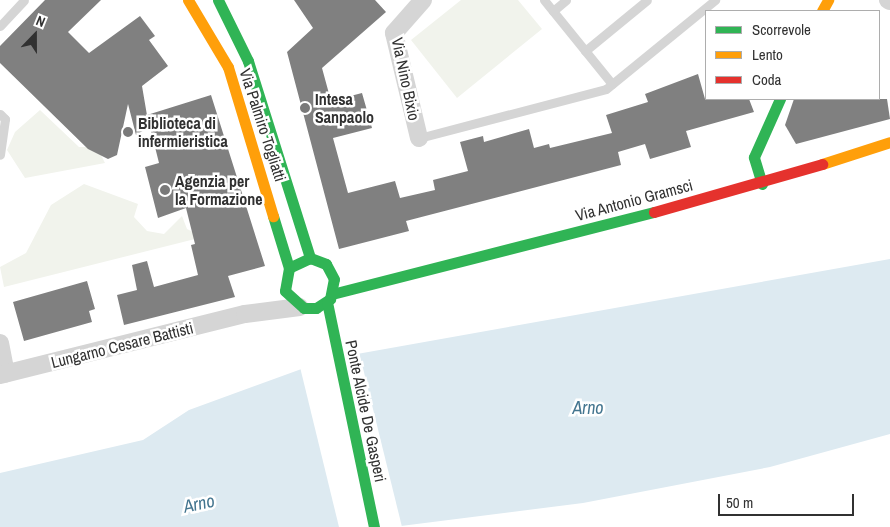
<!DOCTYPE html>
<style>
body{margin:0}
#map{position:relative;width:890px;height:527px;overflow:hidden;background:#fff;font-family:"Archivo Narrow",sans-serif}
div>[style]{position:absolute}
.green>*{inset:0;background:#f1f3ec}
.water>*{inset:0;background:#ddeaf1}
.pier>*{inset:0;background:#fff}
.building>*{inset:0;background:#808080}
.lane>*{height:9px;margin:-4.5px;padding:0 4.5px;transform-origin:4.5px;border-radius:4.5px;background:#d5d5d5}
.street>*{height:18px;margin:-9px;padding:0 9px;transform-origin:9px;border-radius:9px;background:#d5d5d5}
.fast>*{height:11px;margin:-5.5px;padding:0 5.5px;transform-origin:5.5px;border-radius:5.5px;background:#30b455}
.slow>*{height:11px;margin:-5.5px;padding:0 5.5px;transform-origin:5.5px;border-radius:5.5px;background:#ff9f0a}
.jam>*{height:11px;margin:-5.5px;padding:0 5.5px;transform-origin:5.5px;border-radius:5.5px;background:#e5322d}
.dots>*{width:14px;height:14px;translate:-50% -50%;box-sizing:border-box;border:2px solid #fff;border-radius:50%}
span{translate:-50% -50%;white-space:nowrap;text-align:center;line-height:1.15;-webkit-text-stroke:5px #fff;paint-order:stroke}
.street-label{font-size:16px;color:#313131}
.poi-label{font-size:16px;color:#313131;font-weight:700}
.left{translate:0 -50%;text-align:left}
.water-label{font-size:18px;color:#43758f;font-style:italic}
.legend{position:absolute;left:705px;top:10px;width:175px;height:90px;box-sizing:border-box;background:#fff;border:1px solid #adadad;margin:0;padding:6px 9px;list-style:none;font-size:15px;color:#313131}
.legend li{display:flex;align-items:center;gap:10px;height:25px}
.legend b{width:25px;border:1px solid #adadad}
.north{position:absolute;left:10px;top:10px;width:50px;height:50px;-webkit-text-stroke:4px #fff;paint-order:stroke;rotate:22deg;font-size:14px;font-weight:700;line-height:20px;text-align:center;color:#313131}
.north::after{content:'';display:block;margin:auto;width:18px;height:22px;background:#313131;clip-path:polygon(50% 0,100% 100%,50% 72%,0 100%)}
.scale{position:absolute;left:718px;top:494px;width:136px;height:22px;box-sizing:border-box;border:2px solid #313131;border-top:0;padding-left:6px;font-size:15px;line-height:18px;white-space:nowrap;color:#313131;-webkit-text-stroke:4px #fff;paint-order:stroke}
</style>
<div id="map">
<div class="green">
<div style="clip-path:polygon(461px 0,518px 0,542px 29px,457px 98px,411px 40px)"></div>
<div style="clip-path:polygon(40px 110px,79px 147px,97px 147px,105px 163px,25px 178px,7px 150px,15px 132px)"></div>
<div style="clip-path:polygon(84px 184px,138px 204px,134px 217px,147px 231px,164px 234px,182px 216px,187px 229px,203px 237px,4px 287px,0 267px,26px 253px,51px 205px)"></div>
</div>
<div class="water">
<div style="clip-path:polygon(890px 259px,890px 434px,770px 467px,583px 503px,393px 527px,0 527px,0 473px,143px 440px,189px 410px,329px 359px)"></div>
</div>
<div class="pier">
<div style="clip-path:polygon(359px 352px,402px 527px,339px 527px,300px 367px,329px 356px)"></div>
</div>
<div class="building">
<div style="clip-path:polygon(45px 0,101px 0,68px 32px,89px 53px,140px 16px,155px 36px,149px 40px,168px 66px,142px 86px,149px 127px,136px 135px,128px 104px,117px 155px,108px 159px,88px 149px,0 63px,0 46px)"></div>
<div style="clip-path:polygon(294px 0,375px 0,386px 12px,322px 68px,331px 101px,362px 93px,372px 128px,333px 138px,348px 193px,395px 181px,400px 198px,435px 190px,433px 180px,468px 171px,460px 142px,483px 136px,484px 142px,529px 129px,534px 148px,549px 144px,550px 148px,612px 133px,606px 115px,648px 102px,645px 94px,698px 74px,705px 99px,749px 99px,754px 112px,686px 131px,691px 147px,650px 159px,645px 144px,618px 152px,621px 165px,406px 221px,409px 231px,339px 249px,287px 52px,313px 28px)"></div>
<div style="clip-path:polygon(211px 95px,265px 266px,228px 276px,235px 297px,124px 325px,117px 295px,137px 290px,132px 265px,147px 261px,154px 287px,198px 275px,191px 245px,195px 244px,186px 208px,158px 218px,145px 167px,159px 163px,147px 115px)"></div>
<div style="clip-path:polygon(794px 99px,887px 99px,890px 119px,796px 144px,785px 125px)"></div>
<div style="clip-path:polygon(87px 281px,95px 309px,89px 311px,92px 322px,24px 341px,13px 302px)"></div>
</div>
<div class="lane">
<div style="left:544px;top:0;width:108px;rotate:51deg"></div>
<div style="left:553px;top:11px;width:17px;rotate:-40deg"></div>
<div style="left:0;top:26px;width:35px;rotate:-47deg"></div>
<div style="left:585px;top:51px;width:80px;rotate:-39.4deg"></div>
<div style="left:0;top:114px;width:7px;rotate:45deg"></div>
<div style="left:5px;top:119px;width:36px;rotate:98deg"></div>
<div style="left:419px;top:138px;width:193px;rotate:-14.7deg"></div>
<div style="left:606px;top:89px;width:141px;rotate:-39.2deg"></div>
</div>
<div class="street">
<div style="left:888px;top:0;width:2px;rotate:27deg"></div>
<div style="left:419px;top:138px;width:108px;rotate:-103.4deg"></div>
<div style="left:394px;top:33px;width:44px;rotate:-48.7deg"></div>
<div style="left:0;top:343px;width:31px;rotate:79deg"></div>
<div style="left:0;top:375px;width:252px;rotate:-14deg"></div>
<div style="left:245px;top:314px;width:55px;rotate:-7.3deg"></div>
</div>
<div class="fast">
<div style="left:218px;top:0;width:68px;rotate:63.8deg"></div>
<div style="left:248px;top:61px;width:207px;rotate:72.5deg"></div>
<div style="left:762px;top:184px;width:28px;rotate:-107deg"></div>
<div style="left:754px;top:157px;width:64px;rotate:-65.9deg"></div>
<div style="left:273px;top:216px;width:54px;rotate:72.9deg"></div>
<div style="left:289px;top:268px;width:23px;rotate:100deg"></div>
<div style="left:285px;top:291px;width:25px;rotate:42deg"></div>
<div style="left:304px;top:308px;width:12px"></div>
<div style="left:316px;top:308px;width:17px;rotate:-33deg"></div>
<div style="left:330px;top:299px;width:20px;rotate:-79deg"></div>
<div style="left:334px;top:279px;width:17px;rotate:-118deg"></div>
<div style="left:326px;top:264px;width:17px;rotate:-159deg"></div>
<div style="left:310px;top:258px;width:23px;rotate:155deg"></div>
<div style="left:332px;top:294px;width:332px;rotate:-14.3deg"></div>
<div style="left:327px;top:302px;width:230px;rotate:78.2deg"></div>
</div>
<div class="slow">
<div style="left:188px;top:0;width:78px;rotate:59.2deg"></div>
<div style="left:228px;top:67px;width:156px;rotate:73.2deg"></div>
<div style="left:822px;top:11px;width:13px;rotate:-61deg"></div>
<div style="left:822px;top:164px;width:71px;rotate:-17.9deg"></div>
</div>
<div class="jam">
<div style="left:654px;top:212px;width:175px;rotate:-15.9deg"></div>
</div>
<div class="dots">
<div style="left:305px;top:108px;background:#797979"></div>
<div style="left:128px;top:132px;background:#797979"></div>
<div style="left:165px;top:190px;background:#797979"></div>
</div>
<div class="street-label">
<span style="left:406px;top:79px;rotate:78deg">Via Nino Bixio</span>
<span style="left:263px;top:125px;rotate:72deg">Via Palmiro Togliatti</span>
<span style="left:634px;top:200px;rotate:-15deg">Via Antonio Gramsci</span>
<span style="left:122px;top:345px;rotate:-14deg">Lungarno Cesare Battisti</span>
<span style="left:366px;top:411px;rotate:78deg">Ponte Alcide De Gasperi</span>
</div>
<div class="poi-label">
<span class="left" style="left:315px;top:108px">Intesa<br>Sanpaolo</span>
<span class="left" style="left:138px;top:132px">Biblioteca di<br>infermieristica</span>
<span class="left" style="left:175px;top:190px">Agenzia per<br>la Formazione</span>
</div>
<div class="water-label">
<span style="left:588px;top:408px">Arno</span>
<span style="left:199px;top:504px;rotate:-12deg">Arno</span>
</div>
<ul class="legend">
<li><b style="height:6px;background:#30b455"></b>Scorrevole</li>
<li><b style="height:6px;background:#ff9f0a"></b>Lento</li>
<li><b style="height:6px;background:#e5322d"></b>Coda</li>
</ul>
<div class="north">N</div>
<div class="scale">50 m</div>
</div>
